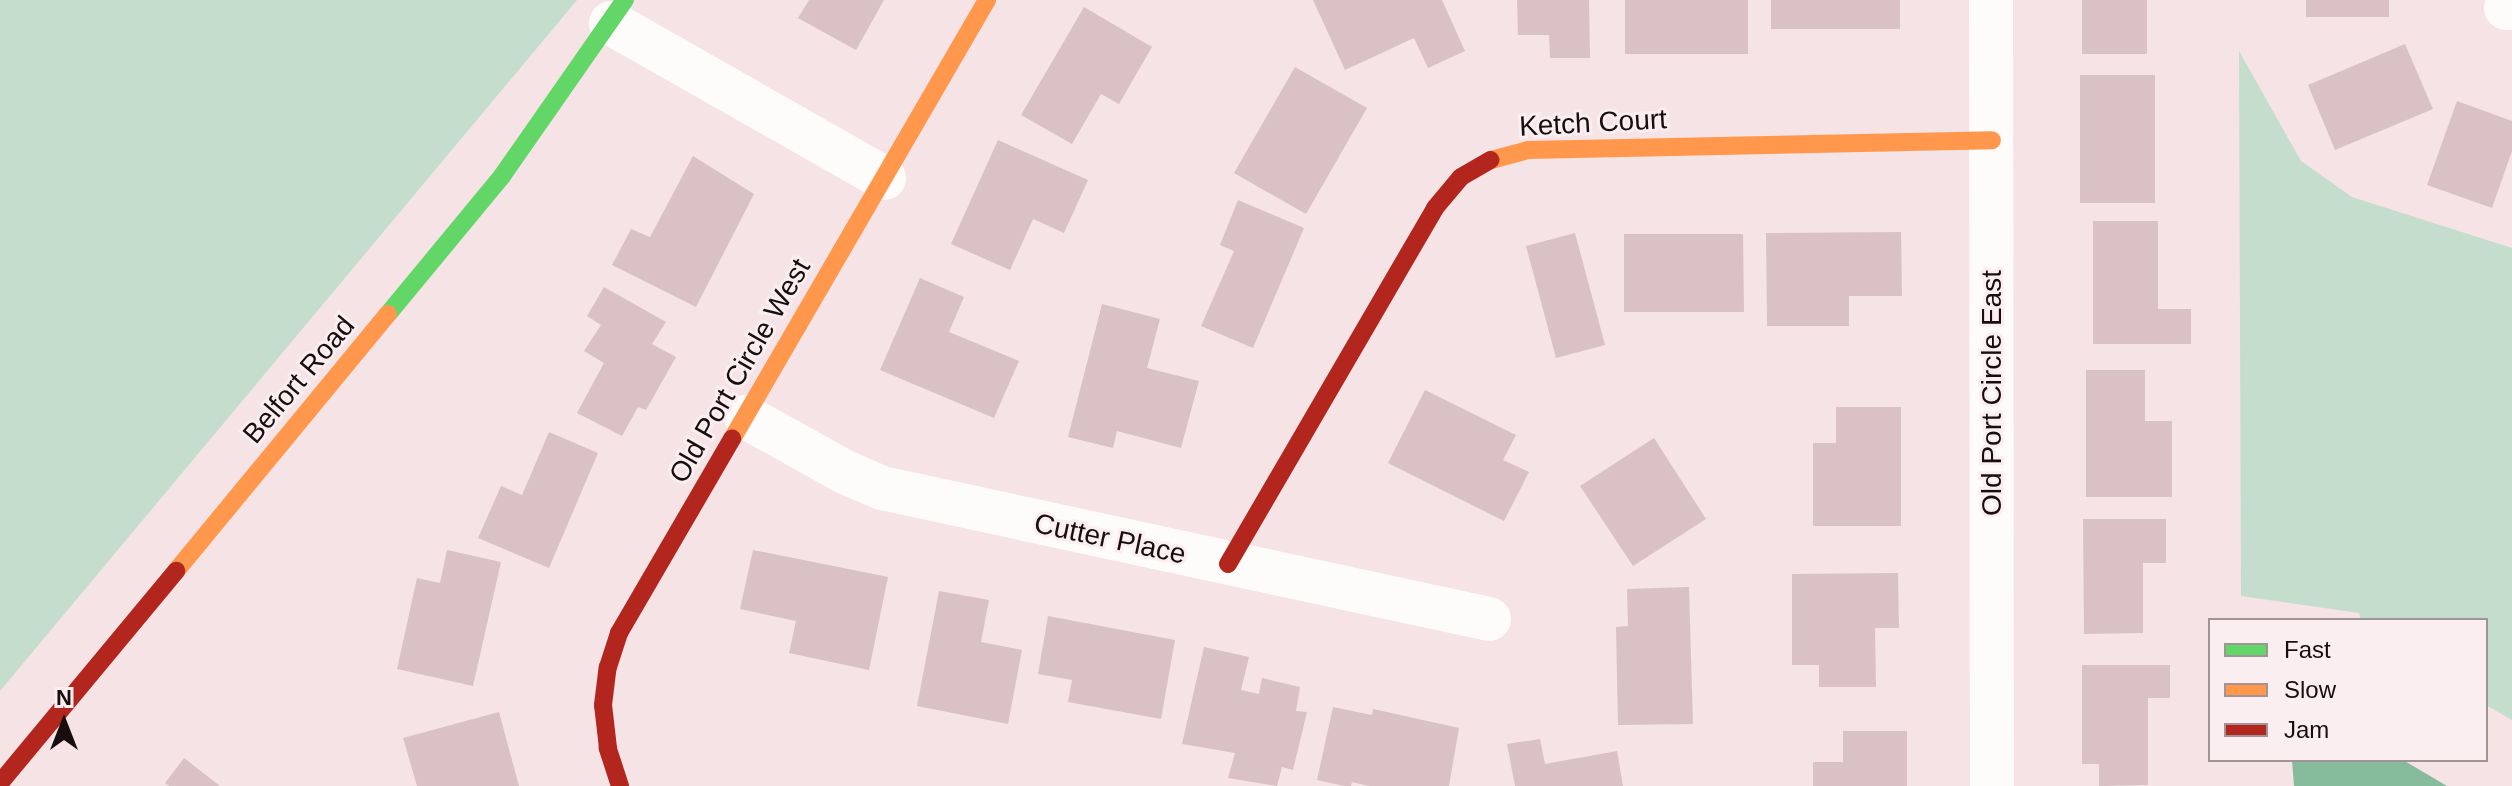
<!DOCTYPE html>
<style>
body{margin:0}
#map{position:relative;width:2512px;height:786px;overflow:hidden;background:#f5e3e6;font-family:Arial,sans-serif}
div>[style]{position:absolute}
.green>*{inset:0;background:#c5ddcc}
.water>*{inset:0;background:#86bb9c}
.building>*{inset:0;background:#dac1c6}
.street>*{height:44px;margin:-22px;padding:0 22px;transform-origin:22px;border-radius:22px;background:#fefbfb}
.fast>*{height:18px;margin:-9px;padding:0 9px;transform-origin:9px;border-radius:9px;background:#63d668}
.slow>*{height:18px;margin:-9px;padding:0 9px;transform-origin:9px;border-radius:9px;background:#ff974d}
.jam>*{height:18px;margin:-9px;padding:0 9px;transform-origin:9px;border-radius:9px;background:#b3261e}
span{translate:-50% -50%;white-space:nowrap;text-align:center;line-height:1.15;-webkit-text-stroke:6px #fbeef0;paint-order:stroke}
.street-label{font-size:28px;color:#180e10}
.legend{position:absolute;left:2208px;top:618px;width:280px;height:144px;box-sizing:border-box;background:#fbeef0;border:2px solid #a09496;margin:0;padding:10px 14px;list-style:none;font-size:24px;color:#180e10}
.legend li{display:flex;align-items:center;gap:16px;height:40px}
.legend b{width:40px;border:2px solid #a09496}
.north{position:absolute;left:24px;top:682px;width:80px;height:80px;-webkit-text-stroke:6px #fbeef0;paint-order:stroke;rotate:0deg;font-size:22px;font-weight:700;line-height:32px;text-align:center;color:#180e10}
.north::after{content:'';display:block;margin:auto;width:28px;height:36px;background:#180e10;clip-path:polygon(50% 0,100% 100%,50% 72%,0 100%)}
</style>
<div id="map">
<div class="green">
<div style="clip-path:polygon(0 0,577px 0,0 691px)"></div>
<div style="clip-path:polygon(2239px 51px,2301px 161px,2352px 197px,2512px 248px,2512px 720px,2486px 705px,2486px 620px,2361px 620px,2359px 613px,2241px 596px)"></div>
</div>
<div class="water">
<div style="clip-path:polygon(2292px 760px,2403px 760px,2447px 786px,2294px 786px)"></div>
</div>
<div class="building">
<div style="clip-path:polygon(809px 0,884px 0,856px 50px,798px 18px)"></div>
<div style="clip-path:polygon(1313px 0,1442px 0,1465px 51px,1428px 68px,1414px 38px,1345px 70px)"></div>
<div style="clip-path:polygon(1517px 0,1589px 0,1590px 58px,1550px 58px,1549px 35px,1518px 35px)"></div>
<div style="clip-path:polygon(1625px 0,1748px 0,1748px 54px,1625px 54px)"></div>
<div style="clip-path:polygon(1771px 0,1900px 0,1900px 29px,1771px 29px)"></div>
<div style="clip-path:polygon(2082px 0,2147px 0,2147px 54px,2082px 54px)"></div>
<div style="clip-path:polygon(2306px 0,2389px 0,2389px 17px,2306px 17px)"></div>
<div style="clip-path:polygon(1084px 7px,1152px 47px,1119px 104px,1101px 94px,1072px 144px,1021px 115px)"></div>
<div style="clip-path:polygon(2405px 44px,2433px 109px,2335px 150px,2308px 85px)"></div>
<div style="clip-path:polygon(1295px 67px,1367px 108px,1306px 214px,1234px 173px)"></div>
<div style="clip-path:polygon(2080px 75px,2155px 75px,2155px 203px,2080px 203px)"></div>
<div style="clip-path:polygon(2457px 101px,2512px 121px,2512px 151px,2492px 208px,2427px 185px)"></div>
<div style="clip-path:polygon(998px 140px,1088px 180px,1064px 233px,1033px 219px,1010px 270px,951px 244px)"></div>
<div style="clip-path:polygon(693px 156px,754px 194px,696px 307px,612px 265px,631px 229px,650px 237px)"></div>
<div style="clip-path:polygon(1238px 200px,1304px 228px,1253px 348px,1201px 326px,1234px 251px,1220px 245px)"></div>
<div style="clip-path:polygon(2093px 221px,2158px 221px,2158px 309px,2191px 309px,2191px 344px,2093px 344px)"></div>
<div style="clip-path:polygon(1901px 232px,1902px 296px,1849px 296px,1849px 326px,1767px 326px,1766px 233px)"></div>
<div style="clip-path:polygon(1575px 233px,1605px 345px,1556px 358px,1526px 246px)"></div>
<div style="clip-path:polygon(1624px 234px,1743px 234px,1744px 312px,1624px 312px)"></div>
<div style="clip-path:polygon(920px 278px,964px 297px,949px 332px,1019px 361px,994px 418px,880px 370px)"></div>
<div style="clip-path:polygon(604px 287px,666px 322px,652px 344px,676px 357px,646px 410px,638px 407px,622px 436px,577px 413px,604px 363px,584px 351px,601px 325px,587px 316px)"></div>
<div style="clip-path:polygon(1102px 304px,1160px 319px,1147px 368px,1199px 381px,1181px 448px,1117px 431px,1113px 448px,1068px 437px)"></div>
<div style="clip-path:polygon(2086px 370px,2145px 370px,2145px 421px,2172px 421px,2172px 497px,2086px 497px)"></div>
<div style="clip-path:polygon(1425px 390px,1516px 435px,1503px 460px,1529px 472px,1504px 521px,1388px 463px)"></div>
<div style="clip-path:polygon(1836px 407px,1901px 407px,1901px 526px,1813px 526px,1813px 443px,1836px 443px)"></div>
<div style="clip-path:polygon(549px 432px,598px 453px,549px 568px,478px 538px,501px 486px,522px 495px)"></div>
<div style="clip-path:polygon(1654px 438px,1706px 519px,1633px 566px,1580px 486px)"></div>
<div style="clip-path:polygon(2083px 519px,2166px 519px,2166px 563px,2143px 563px,2143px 633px,2084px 634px)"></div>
<div style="clip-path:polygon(447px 550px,501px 562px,473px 686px,397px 669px,417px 578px,440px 583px)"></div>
<div style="clip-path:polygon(753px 550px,888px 577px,869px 670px,789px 653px,796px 621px,740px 609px)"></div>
<div style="clip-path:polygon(1898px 573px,1899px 628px,1875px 628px,1876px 687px,1819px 687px,1819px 665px,1792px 665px,1792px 574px)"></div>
<div style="clip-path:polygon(1689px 587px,1693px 724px,1618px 725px,1616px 627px,1628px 626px,1627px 589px)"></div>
<div style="clip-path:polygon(939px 591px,989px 600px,981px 642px,1022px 650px,1008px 724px,917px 706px)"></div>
<div style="clip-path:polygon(1048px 616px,1175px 640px,1161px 719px,1068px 702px,1072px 680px,1038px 674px)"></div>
<div style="clip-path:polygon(1204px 647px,1249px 657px,1241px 690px,1259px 694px,1262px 678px,1300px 687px,1296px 711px,1307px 712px,1293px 770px,1282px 767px,1277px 786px,1228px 778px,1235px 753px,1182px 744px)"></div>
<div style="clip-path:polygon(2082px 665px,2170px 665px,2170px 698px,2148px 698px,2148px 785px,2099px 786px,2099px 764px,2082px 764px)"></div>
<div style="clip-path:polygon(1333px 707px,1372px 715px,1373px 709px,1459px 728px,1449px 786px,1369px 786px,1352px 782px,1351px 786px,1344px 786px,1317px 780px)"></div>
<div style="clip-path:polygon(499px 712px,519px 786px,417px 786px,403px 738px)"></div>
<div style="clip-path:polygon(1843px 731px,1907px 731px,1907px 786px,1813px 786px,1813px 762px,1843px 762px)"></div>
<div style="clip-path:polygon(1540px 739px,1545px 764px,1617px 751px,1623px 786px,1515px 786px,1507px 744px)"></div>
<div style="clip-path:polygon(184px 758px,220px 786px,169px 786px,165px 783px)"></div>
</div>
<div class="street">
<div style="left:1991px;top:0;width:786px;rotate:89.93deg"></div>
<div style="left:2506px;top:8px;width:6px"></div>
<div style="left:611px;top:23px;width:314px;rotate:29.6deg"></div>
<div style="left:746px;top:417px;width:113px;rotate:29.1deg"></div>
<div style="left:845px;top:472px;width:40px;rotate:23.4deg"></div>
<div style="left:882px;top:488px;width:621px;rotate:12.18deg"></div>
</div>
<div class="fast">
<div style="left:388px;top:314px;width:179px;rotate:-50.4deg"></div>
<div style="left:502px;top:176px;width:215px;rotate:-55.1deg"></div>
</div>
<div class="slow">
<div style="left:1491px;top:160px;width:38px;rotate:-15deg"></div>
<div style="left:1528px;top:150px;width:464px;rotate:-1.2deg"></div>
<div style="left:732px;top:439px;width:508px;rotate:-59.85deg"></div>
<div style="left:176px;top:571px;width:333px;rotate:-50.5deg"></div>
</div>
<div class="jam">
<div style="left:1228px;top:564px;width:412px;rotate:-59.8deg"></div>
<div style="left:1435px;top:208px;width:40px;rotate:-50deg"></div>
<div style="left:1461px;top:177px;width:34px;rotate:-30deg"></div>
<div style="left:0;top:783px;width:276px;rotate:-50.3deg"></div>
<div style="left:620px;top:786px;width:40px;rotate:-108deg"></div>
<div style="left:608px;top:748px;width:43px;rotate:-96.6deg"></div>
<div style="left:603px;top:705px;width:38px;rotate:-83deg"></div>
<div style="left:608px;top:667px;width:36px;rotate:-72deg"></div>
<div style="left:619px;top:633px;width:225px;rotate:-59.8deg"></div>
</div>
<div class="street-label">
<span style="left:1593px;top:123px;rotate:-3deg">Ketch Court</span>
<span style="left:740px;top:371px;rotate:-60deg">Old Port Circle West</span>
<span style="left:299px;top:380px;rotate:-50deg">Belfort Road</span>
<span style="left:1992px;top:393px;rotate:-90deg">Old Port Circle East</span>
<span style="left:1110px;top:539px;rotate:12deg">Cutter Place</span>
</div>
<ul class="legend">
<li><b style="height:10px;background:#63d668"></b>Fast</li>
<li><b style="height:10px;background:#ff974d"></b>Slow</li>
<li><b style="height:10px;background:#b3261e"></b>Jam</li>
</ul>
<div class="north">N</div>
</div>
